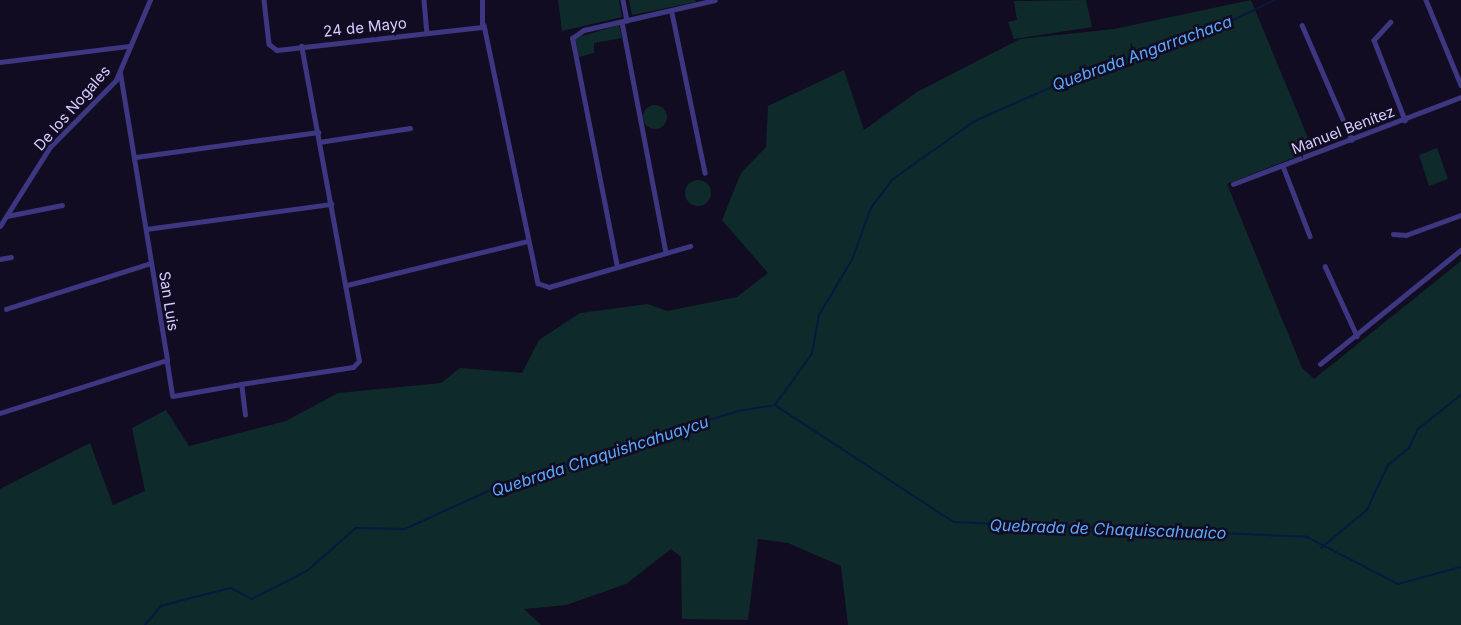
<!DOCTYPE html>
<meta charset="utf-8">
<style>
body{margin:0}
#map{position:relative;width:1461px;height:625px;overflow:hidden;background:#110c21;font-family:Inter,sans-serif}
div>[style]{position:absolute}
.green>*{inset:0;background:#0f2a2b}
.round{border-radius:50%}
.stream>*{height:1.5px;margin:-0.75px;padding:0 0.75px;transform-origin:0.75px;border-radius:0.75px;background:#08183f}
.street>*{height:4.5px;margin:-2.25px;padding:0 2.25px;transform-origin:2.25px;border-radius:2.25px;background:#3d3681}
span{translate:-50% -50%;white-space:nowrap;text-align:center;line-height:1.15;-webkit-text-stroke:5px #110c21;paint-order:stroke}
.street-label{font-size:15px;color:#d5ccff}
.water-label{font-size:16px;color:#5aa9ff;font-style:italic}
</style>
<div id="map">
<div class="green">
<div style="clip-path:polygon(558px 0,619px 0,622px 17px,562px 31px)"></div>
<div style="clip-path:polygon(629px 0,695px 0,696px 2px,632px 15px)"></div>
<div style="clip-path:polygon(1086px 0,1092px 27px,1014px 39px,1008px 22px,1017px 20px,1014px 1px)"></div>
<div style="clip-path:polygon(1251px 0,1313px 150px,1227px 184px,1302px 368px,1314px 379px,1461px 261px,1461px 625px,848px 625px,841px 566px,788px 543px,758px 539px,748px 620px,682px 619px,681px 557px,671px 549px,626px 584px,566px 605px,524px 609px,541px 625px,0 625px,0 489px,90px 443px,113px 505px,145px 491px,132px 428px,166px 410px,189px 446px,286px 421px,338px 393px,441px 383px,460px 368px,522px 373px,539px 340px,580px 313px,648px 304px,667px 311px,737px 297px,768px 273px,722px 220px,741px 173px,766px 147px,768px 106px,844px 70px,864px 130px,917px 92px,1020px 39px,1114px 29px)"></div>
<div style="clip-path:polygon(619px 25px,622px 38px,594px 43px,594px 53px,579px 57px,575px 38px)"></div>
<div class="round" style="left:643px;top:105px;width:24px;height:24px"></div>
<div style="clip-path:polygon(1437px 148px,1448px 179px,1429px 186px,1419px 155px)"></div>
<div class="round" style="left:685px;top:180px;width:26px;height:26px"></div>
</div>
<div class="stream">
<div style="left:775px;top:405px;width:63px;rotate:-54deg"></div>
<div style="left:812px;top:354px;width:40px;rotate:-80deg"></div>
<div style="left:819px;top:315px;width:64px;rotate:-59deg"></div>
<div style="left:852px;top:260px;width:55px;rotate:-69.9deg"></div>
<div style="left:871px;top:208px;width:36px;rotate:-53deg"></div>
<div style="left:893px;top:179px;width:100px;rotate:-35.3deg"></div>
<div style="left:975px;top:121px;width:119px;rotate:-23.8deg"></div>
<div style="left:1084px;top:73px;width:128px;rotate:-18.2deg"></div>
<div style="left:1206px;top:33px;width:76px;rotate:-25.6deg"></div>
<div style="left:1321px;top:548px;width:60px;rotate:-39.6deg"></div>
<div style="left:1367px;top:510px;width:50px;rotate:-65deg"></div>
<div style="left:1388px;top:465px;width:27px;rotate:-39deg"></div>
<div style="left:1409px;top:448px;width:21px;rotate:-65deg"></div>
<div style="left:1418px;top:429px;width:55px;rotate:-38.3deg"></div>
<div style="left:145px;top:625px;width:25px;rotate:-50deg"></div>
<div style="left:161px;top:606px;width:23px;rotate:-15deg"></div>
<div style="left:183px;top:600px;width:49px;rotate:-14deg"></div>
<div style="left:231px;top:588px;width:24px;rotate:28deg"></div>
<div style="left:252px;top:599px;width:62px;rotate:-27deg"></div>
<div style="left:307px;top:571px;width:65px;rotate:-41.3deg"></div>
<div style="left:356px;top:528px;width:49px;rotate:1.2deg"></div>
<div style="left:405px;top:529px;width:111px;rotate:-24.5deg"></div>
<div style="left:506px;top:483px;width:243px;rotate:-17.2deg"></div>
<div style="left:738px;top:411px;width:37px;rotate:-9deg"></div>
<div style="left:775px;top:405px;width:214px;rotate:33.2deg"></div>
<div style="left:954px;top:522px;width:353px;rotate:2.4deg"></div>
<div style="left:1307px;top:537px;width:102px;rotate:27.3deg"></div>
<div style="left:1398px;top:584px;width:65px;rotate:-15.1deg"></div>
</div>
<div class="street">
<div style="left:264px;top:0;width:44px;rotate:83.5deg"></div>
<div style="left:269px;top:44px;width:10px;rotate:37deg"></div>
<div style="left:277px;top:50px;width:206px;rotate:-6.4deg"></div>
<div style="left:482px;top:27px;width:27px;rotate:-90deg"></div>
<div style="left:424px;top:0;width:32px;rotate:85deg"></div>
<div style="left:623px;top:0;width:21px;rotate:79deg"></div>
<div style="left:1426px;top:0;width:92px;rotate:67.6deg"></div>
<div style="left:672px;top:13px;width:163px;rotate:78.3deg"></div>
<div style="left:622px;top:22px;width:235px;rotate:79.2deg"></div>
<div style="left:1391px;top:22px;width:25px;rotate:133deg"></div>
<div style="left:1374px;top:40px;width:86px;rotate:68.8deg"></div>
<div style="left:484px;top:25px;width:264px;rotate:78.2deg"></div>
<div style="left:538px;top:283px;width:12px;rotate:20deg"></div>
<div style="left:549px;top:287px;width:147px;rotate:-16.2deg"></div>
<div style="left:1302px;top:25px;width:125px;rotate:66.5deg"></div>
<div style="left:0;top:62px;width:130px;rotate:-7.1deg"></div>
<div style="left:319px;top:142px;width:92px;rotate:-8.7deg"></div>
<div style="left:136px;top:157px;width:184px;rotate:-7.8deg"></div>
<div style="left:1283px;top:166px;width:75px;rotate:68.9deg"></div>
<div style="left:1233px;top:184px;width:244px;rotate:-20.9deg"></div>
<div style="left:7px;top:216px;width:56px;rotate:-11.3deg"></div>
<div style="left:0;top:226px;width:93px;rotate:-57.7deg"></div>
<div style="left:50px;top:147px;width:94px;rotate:-45.4deg"></div>
<div style="left:116px;top:80px;width:87px;rotate:-67deg"></div>
<div style="left:146px;top:229px;width:187px;rotate:-7.7deg"></div>
<div style="left:1393px;top:234px;width:13px;rotate:4deg"></div>
<div style="left:1406px;top:235px;width:59px;rotate:-20deg"></div>
<div style="left:0;top:259px;width:11px;rotate:-10deg"></div>
<div style="left:1325px;top:266px;width:77px;rotate:65.4deg"></div>
<div style="left:617px;top:267px;width:233px;rotate:-101.1deg"></div>
<div style="left:572px;top:38px;width:14px;rotate:-34deg"></div>
<div style="left:584px;top:30px;width:134px;rotate:-12.9deg"></div>
<div style="left:347px;top:285px;width:185px;rotate:-13.7deg"></div>
<div style="left:6px;top:309px;width:152px;rotate:-17.6deg"></div>
<div style="left:167px;top:360px;width:36px;rotate:81deg"></div>
<div style="left:173px;top:396px;width:69px;rotate:-10deg"></div>
<div style="left:1320px;top:364px;width:181px;rotate:-39deg"></div>
<div style="left:0;top:413px;width:175px;rotate:-17.6deg"></div>
<div style="left:167px;top:360px;width:291px;rotate:-99.3deg"></div>
<div style="left:245px;top:415px;width:31px;rotate:-97deg"></div>
<div style="left:241px;top:384px;width:113px;rotate:-8.6deg"></div>
<div style="left:353px;top:367px;width:8px;rotate:-45deg"></div>
<div style="left:359px;top:361px;width:320px;rotate:-100.4deg"></div>
</div>
<div class="street-label">
<span style="left:365px;top:27px;rotate:-6deg">24 de Mayo</span>
<span style="left:72px;top:108px;rotate:-49deg">De los Nogales</span>
<span style="left:1343px;top:130px;rotate:-21deg">Manuel Benítez</span>
<span style="left:169px;top:301px;rotate:81deg">San Luis</span>
</div>
<div class="water-label">
<span style="left:1142px;top:53px;rotate:-20deg">Quebrada Angarrachaca</span>
<span style="left:600px;top:456px;rotate:-18deg">Quebrada Chaquishcahuaycu</span>
<span style="left:1108px;top:529px;rotate:2deg">Quebrada de Chaquiscahuaico</span>
</div>
</div>
